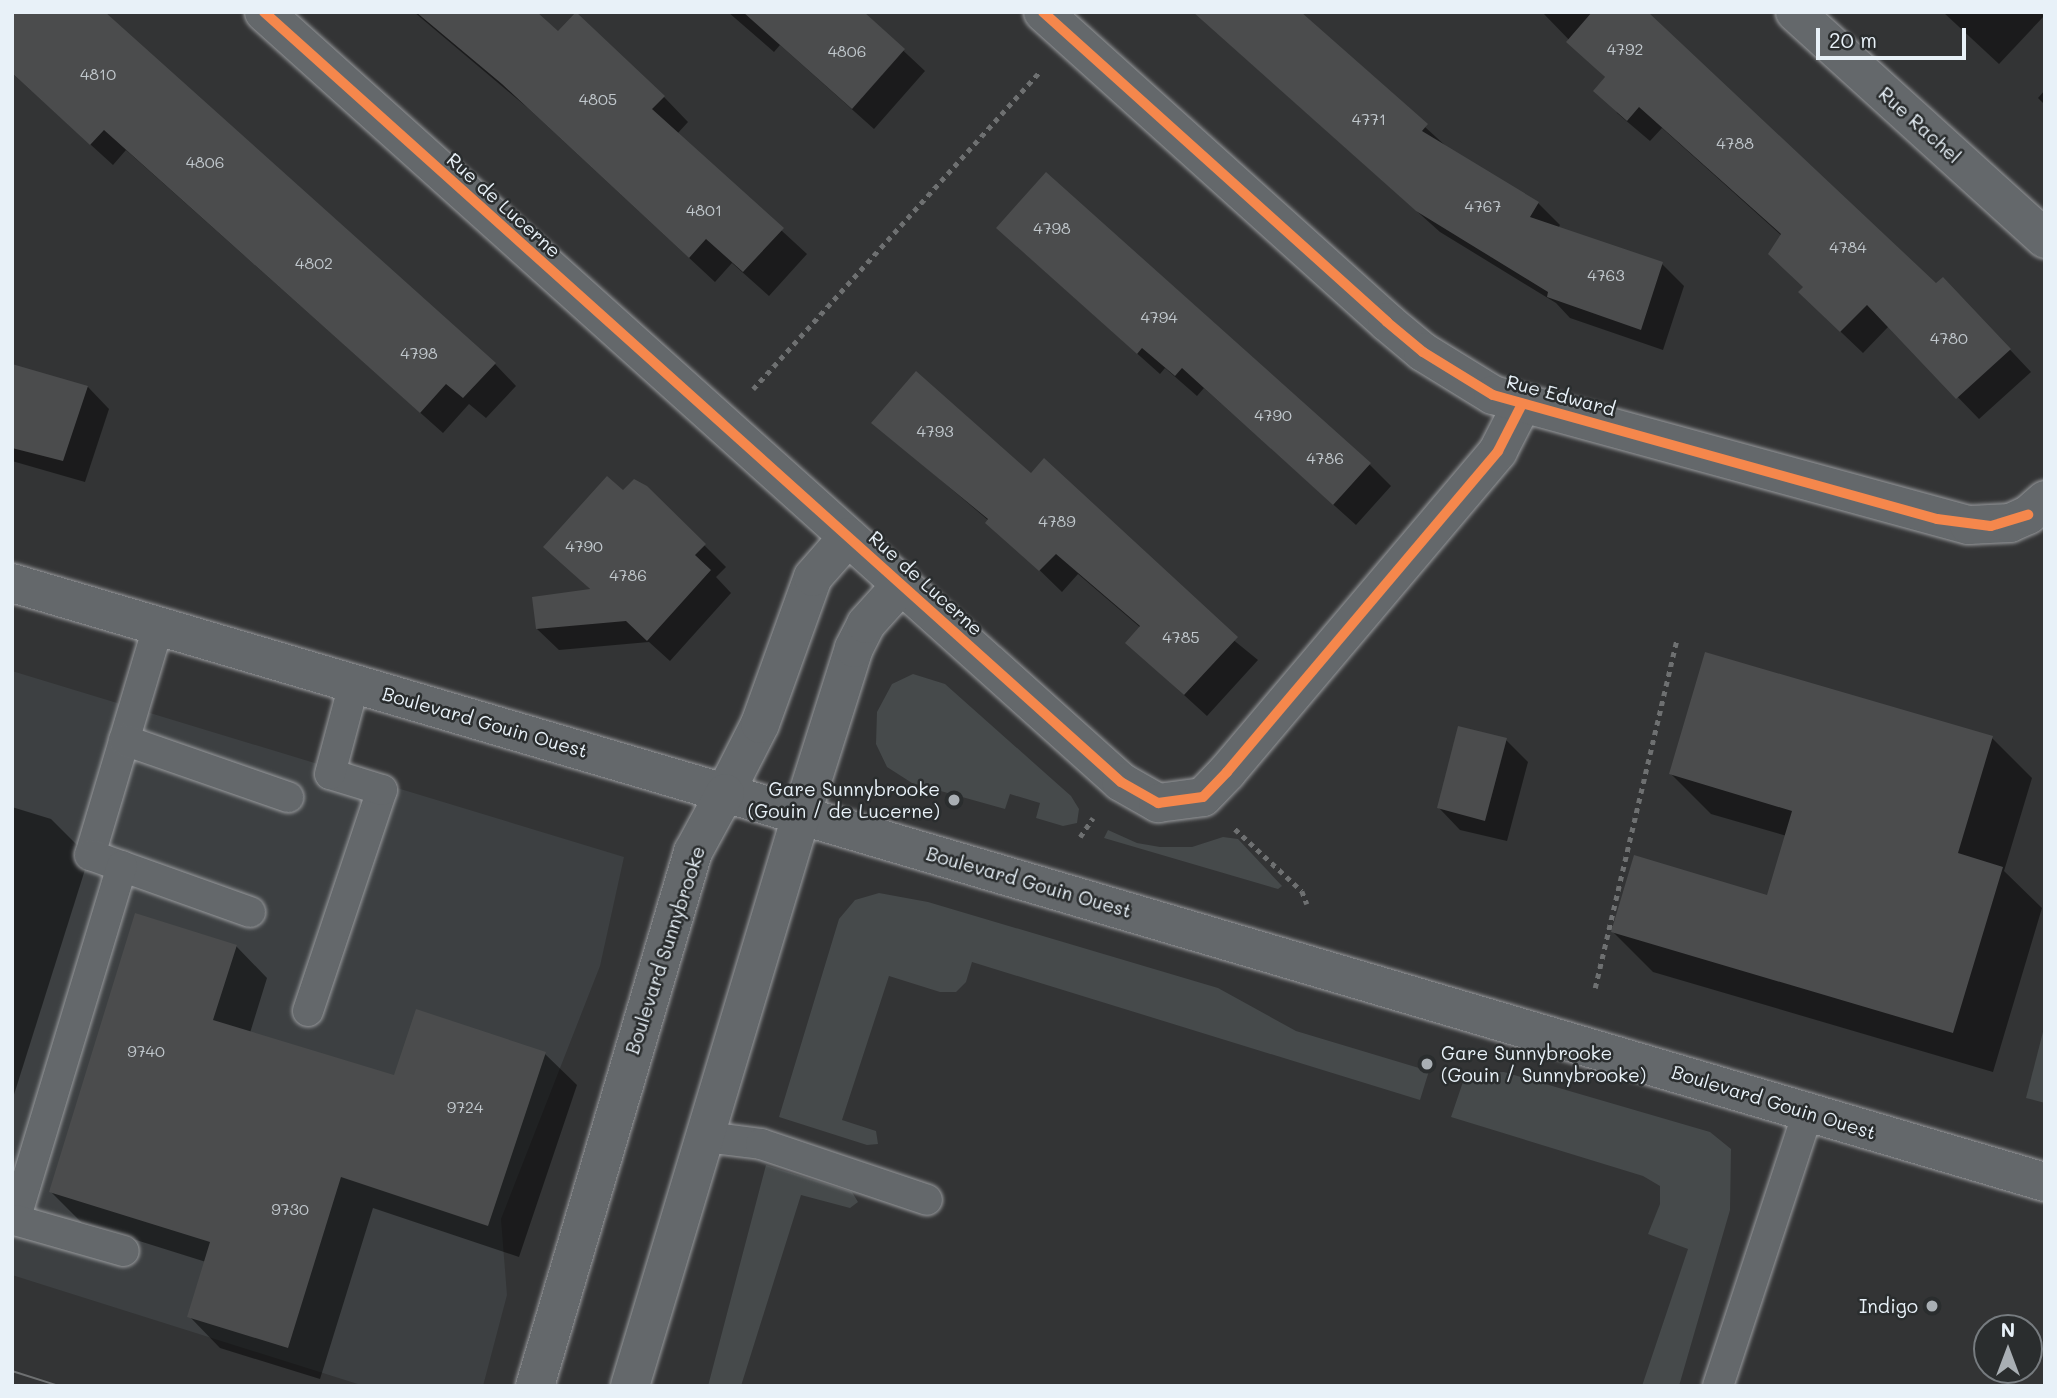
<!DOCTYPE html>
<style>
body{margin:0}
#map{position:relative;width:2057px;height:1398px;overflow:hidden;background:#333435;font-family:Mali,sans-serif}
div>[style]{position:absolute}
.built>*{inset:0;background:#3d4042}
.green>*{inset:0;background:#464a4b}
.shadow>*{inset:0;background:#0007}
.building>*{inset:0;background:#4b4c4d}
.path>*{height:4.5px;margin-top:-2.25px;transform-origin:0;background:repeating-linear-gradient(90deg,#6e7071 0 5px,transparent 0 10px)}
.roads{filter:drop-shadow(0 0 2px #999b9e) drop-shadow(0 0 2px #999b9e)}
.lane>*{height:30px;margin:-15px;padding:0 15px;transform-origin:15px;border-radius:15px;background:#64686b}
.street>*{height:38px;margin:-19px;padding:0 19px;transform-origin:19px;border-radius:19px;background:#64686b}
.secondary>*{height:38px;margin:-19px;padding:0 19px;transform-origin:19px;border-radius:19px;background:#64686b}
.tram>*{height:2px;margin:-1px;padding:0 1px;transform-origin:1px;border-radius:1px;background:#6e7071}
.cycleway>*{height:10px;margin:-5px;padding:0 5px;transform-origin:5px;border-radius:5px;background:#f5874c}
.dots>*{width:19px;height:19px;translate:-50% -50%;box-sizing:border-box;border:4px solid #2a2d2e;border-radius:50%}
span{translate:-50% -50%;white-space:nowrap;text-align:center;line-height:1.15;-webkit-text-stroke:5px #2a2d2e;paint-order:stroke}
.number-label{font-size:16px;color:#c1c8cd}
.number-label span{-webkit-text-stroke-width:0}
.street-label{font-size:19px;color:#e8f1f8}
.poi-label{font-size:19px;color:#e8f1f8}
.right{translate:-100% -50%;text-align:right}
.left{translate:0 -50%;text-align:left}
.frame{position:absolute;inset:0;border:14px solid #e8f1f8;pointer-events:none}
.north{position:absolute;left:1973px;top:1314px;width:70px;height:70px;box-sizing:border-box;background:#2a2d2e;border:2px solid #767b7f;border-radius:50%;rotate:0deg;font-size:19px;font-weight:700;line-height:28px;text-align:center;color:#e8f1f8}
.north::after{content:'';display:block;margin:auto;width:24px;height:32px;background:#a9afb4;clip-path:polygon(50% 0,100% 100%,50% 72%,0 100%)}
.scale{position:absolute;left:1816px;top:28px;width:150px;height:32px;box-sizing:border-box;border:4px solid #e8f1f8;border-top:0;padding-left:9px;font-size:21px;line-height:24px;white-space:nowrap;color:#e8f1f8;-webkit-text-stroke:5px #2a2d2e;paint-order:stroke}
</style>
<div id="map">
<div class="built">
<div style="clip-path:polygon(12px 671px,624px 857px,600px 966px,501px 1219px,507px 1295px,483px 1386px,364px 1386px,12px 1275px)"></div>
</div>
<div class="green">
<div style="clip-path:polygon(913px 674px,945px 684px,1071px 796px,1079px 809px,1077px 823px,1063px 826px,1036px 818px,1040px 803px,1010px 794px,1005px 809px,912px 783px,887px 767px,876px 744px,877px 712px,892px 684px)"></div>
<div style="clip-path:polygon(1108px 830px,1137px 843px,1160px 847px,1192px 847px,1223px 837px,1238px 839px,1282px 886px,1278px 889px,1104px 838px)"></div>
<div style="clip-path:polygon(879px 893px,928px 902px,1218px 988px,1296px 1031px,1429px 1071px,1420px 1100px,972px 962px,966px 982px,956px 992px,940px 992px,889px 976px,842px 1120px,876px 1131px,878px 1144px,867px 1145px,779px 1117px,839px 919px,855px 900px)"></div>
<div style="clip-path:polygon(2045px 1024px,2045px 1103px,2026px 1098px)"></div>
<div style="clip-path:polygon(1504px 1072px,1710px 1132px,1731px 1149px,1730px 1210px,1679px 1386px,1642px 1386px,1688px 1249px,1648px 1234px,1660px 1204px,1660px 1186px,1643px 1176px,1451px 1117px,1466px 1073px)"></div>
<div style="clip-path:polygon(766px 1165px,852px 1192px,858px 1202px,850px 1208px,801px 1195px,741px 1386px,708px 1386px)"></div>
</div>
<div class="shadow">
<div style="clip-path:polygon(414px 12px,534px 12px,558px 34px,664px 97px,688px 122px,677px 134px,807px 254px,769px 296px,732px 263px,715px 282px,529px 109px)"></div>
<div style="clip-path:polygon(728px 12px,862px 12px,925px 71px,874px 129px,780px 45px,774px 52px)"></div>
<div style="clip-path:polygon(1194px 12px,1299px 12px,1448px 148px,1538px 203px,1560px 225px,1558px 228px,1662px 264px,1684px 286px,1663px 350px,1570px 318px,1556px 303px,1440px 232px)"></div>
<div style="clip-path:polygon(1542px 12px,1647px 12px,1936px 285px,1964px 301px,2031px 372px,1979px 419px,1889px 326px,1863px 353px,1822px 314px,1782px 236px,1662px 128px,1650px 141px,1617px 113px,1606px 78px)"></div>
<div style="clip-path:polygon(1943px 12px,2040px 12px,2044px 16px,1999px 64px)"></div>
<div style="clip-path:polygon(12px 73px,495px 364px,516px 386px,486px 418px,469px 404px,443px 433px,126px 150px,113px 165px)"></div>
<div style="clip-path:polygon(2045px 90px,2045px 105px,2038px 98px)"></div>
<div style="clip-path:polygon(1020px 249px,1369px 464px,1391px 486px,1356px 525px,1204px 388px,1197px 396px,1165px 368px,1160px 374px)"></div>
<div style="clip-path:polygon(12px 366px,88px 387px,109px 409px,85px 482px,12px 461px)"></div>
<div style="clip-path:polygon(874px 423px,1031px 475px,1258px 660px,1207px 716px,1127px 643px,1141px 628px,1078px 574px,1062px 592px,989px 521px)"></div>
<div style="clip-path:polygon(646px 487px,726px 567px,716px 577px,731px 593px,670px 661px,649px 642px,559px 650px,537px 629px,591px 590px,546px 547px,623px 493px)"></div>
<div style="clip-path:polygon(1992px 738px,2032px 778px,2004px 871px,2042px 908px,1993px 1072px,1653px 972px,1613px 932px,1768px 897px,1787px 836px,1711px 814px,1671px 774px)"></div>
<div style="clip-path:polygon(1506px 740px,1528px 762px,1507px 841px,1460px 830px,1439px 808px)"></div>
<div style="clip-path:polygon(12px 807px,51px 819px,89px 857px,12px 1101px)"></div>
<div style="clip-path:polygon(236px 946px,267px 978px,250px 1033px,395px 1077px,545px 1054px,577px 1085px,519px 1257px,373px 1208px,320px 1379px,220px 1348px,189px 1316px,206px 1262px,82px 1223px,51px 1192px)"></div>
</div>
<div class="building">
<div style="clip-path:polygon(12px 12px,105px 12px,496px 363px,463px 398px,446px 384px,420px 413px,104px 130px,90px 145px,12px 73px)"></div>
<div style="clip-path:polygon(416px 12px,537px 12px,558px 31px,576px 12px,665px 96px,652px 109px,784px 228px,743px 272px,706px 239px,689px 258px,502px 84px)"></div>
<div style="clip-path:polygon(743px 12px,864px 12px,905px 49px,852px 109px)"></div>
<div style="clip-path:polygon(1193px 12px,1301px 12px,1428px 124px,1422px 131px,1539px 202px,1530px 217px,1663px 262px,1641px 330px,1547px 297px,1548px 292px,1416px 211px)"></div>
<div style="clip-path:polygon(1592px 12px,1648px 12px,1936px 283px,1943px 277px,2011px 349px,1956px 399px,1867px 305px,1840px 332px,1798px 292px,1803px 287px,1768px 254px,1781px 234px,1639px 107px,1627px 121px,1593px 91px,1605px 77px,1566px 42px)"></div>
<div style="clip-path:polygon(1046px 172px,1371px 463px,1333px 505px,1182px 368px,1175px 376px,1142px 348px,1137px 354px,996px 228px)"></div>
<div style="clip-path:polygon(12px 364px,88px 386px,63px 461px,12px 448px)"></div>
<div style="clip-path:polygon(916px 371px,1031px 473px,1044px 458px,1238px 637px,1184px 695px,1125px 643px,1140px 626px,1056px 554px,1039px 571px,985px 523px,988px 519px,871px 423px)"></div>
<div style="clip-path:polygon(607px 476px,623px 490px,634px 479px,647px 486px,706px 544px,695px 555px,711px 570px,647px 641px,626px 621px,536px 629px,532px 597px,590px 589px,543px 547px)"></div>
<div style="clip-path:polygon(1705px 652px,1993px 736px,1958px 853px,2003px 867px,1953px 1033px,1611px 932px,1634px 855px,1767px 895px,1792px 811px,1669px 774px)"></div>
<div style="clip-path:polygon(1458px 726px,1507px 738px,1485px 821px,1437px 808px)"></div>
<div style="clip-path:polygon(135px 913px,237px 945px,213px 1020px,394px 1075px,416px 1009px,546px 1052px,488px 1226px,341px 1177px,288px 1348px,187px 1317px,210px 1242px,49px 1192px)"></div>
</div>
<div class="path">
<div style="left:753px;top:389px;width:428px;rotate:-47.9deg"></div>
<div style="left:1235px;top:829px;width:91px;rotate:42.8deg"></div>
<div style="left:1302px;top:891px;width:14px;rotate:69deg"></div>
<div style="left:1080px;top:837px;width:23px;rotate:-56deg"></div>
<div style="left:1595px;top:988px;width:359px;rotate:-76.8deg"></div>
</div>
<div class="roads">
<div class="lane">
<div style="left:158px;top:627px;width:238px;rotate:106.6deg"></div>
<div style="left:90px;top:855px;width:170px;rotate:19.6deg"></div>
<div style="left:124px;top:740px;width:174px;rotate:19.2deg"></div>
<div style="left:122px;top:866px;width:370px;rotate:106.8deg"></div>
<div style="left:15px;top:1220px;width:113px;rotate:15.9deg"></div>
<div style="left:308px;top:1011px;width:233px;rotate:-71.5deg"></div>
<div style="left:382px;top:790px;width:54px;rotate:-162.9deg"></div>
<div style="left:330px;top:774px;width:93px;rotate:-75.1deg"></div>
<div style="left:706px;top:1137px;width:55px;rotate:7.3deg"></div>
<div style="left:761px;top:1144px;width:175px;rotate:18.6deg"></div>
<div style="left:1718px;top:1386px;width:288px;rotate:-71.8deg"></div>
</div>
<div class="street">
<div style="left:264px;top:12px;width:1152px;rotate:41.94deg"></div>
<div style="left:1121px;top:782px;width:43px;rotate:29.6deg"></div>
<div style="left:1158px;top:803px;width:45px;rotate:-7.6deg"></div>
<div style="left:1203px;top:797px;width:35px;rotate:-46deg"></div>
<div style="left:1227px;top:772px;width:420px;rotate:-49.8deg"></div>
<div style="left:1498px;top:451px;width:53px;rotate:-62.9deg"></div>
<div style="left:1043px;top:12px;width:463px;rotate:42deg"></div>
<div style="left:1387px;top:322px;width:47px;rotate:39.8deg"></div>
<div style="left:1423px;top:352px;width:82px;rotate:31.6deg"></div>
<div style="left:1493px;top:395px;width:493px;rotate:15.3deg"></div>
<div style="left:1969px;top:525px;width:41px;rotate:-2.8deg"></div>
<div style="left:2010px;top:523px;width:20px;rotate:-24deg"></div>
<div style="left:2028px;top:515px;width:23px;rotate:-41deg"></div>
<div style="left:1795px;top:12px;width:338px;rotate:42.2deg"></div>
<div style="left:725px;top:793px;width:77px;rotate:-63.1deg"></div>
<div style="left:760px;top:724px;width:156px;rotate:-70.2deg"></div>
<div style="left:813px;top:577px;width:53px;rotate:-48.8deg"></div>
<div style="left:801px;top:816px;width:176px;rotate:-72.5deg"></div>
<div style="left:854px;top:648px;width:27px;rotate:-63deg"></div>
<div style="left:866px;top:624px;width:54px;rotate:-48deg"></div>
</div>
<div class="secondary">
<div style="left:12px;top:583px;width:2119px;rotate:16.42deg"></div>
<div style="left:535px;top:1386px;width:557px;rotate:-73.52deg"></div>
<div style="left:693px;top:852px;width:67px;rotate:-61.5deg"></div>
<div style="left:630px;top:1386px;width:595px;rotate:-73.3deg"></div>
</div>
</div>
<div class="tram">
<div style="left:12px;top:1371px;width:49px;rotate:17.7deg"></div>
</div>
<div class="cycleway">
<div style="left:264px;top:12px;width:1152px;rotate:41.94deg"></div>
<div style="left:1121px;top:782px;width:43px;rotate:29.6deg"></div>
<div style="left:1158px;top:803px;width:45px;rotate:-7.6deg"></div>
<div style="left:1203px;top:797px;width:35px;rotate:-46deg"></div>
<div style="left:1227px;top:772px;width:420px;rotate:-49.8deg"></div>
<div style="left:1498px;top:451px;width:53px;rotate:-62.9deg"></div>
<div style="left:1043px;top:12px;width:463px;rotate:42deg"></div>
<div style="left:1387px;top:322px;width:47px;rotate:39.8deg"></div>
<div style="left:1423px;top:352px;width:82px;rotate:31.6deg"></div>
<div style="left:1493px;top:395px;width:461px;rotate:15.6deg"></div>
<div style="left:1937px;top:519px;width:54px;rotate:7.4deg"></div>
<div style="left:1991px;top:526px;width:39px;rotate:-17deg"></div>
</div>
<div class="dots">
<div style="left:954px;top:800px;background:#a9afb4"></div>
<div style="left:1427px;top:1064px;background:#a9afb4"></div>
<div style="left:1932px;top:1306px;background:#a9afb4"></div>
</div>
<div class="number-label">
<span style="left:1625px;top:49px">4792</span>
<span style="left:847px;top:51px">4806</span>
<span style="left:98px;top:74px">4810</span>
<span style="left:598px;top:99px">4805</span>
<span style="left:1369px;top:119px">4771</span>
<span style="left:1735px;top:143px">4788</span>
<span style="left:205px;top:162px">4806</span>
<span style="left:1483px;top:206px">4767</span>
<span style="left:704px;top:210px">4801</span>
<span style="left:1052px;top:228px">4798</span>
<span style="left:1848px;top:247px">4784</span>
<span style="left:314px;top:263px">4802</span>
<span style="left:1606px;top:275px">4763</span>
<span style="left:1159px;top:317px">4794</span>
<span style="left:1949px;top:338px">4780</span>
<span style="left:419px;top:353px">4798</span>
<span style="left:1273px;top:415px">4790</span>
<span style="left:935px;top:431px">4793</span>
<span style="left:1325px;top:458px">4786</span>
<span style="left:1057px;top:521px">4789</span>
<span style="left:584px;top:546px">4790</span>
<span style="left:628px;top:575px">4786</span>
<span style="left:1181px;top:637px">4785</span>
<span style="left:146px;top:1051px">9740</span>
<span style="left:465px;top:1107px">9724</span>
<span style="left:290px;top:1209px">9730</span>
</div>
<div class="street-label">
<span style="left:1920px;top:125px;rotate:42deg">Rue Rachel</span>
<span style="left:504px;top:205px;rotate:42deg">Rue de Lucerne</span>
<span style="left:1561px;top:395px;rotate:15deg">Rue Edward</span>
<span style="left:926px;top:583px;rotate:42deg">Rue de Lucerne</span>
<span style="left:485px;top:722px;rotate:16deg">Boulevard Gouin Ouest</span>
<span style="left:1029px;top:882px;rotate:16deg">Boulevard Gouin Ouest</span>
<span style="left:665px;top:950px;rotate:-72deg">Boulevard Sunnybrooke</span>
<span style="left:1774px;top:1102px;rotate:17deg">Boulevard Gouin Ouest</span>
</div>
<div class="poi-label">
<span class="right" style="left:940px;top:800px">Gare Sunnybrooke<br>(Gouin / de Lucerne)</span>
<span class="left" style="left:1441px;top:1064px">Gare Sunnybrooke<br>(Gouin / Sunnybrooke)</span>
<span class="right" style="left:1918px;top:1306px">Indigo</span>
</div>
<div class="frame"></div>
<div class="north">N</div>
<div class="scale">20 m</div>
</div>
